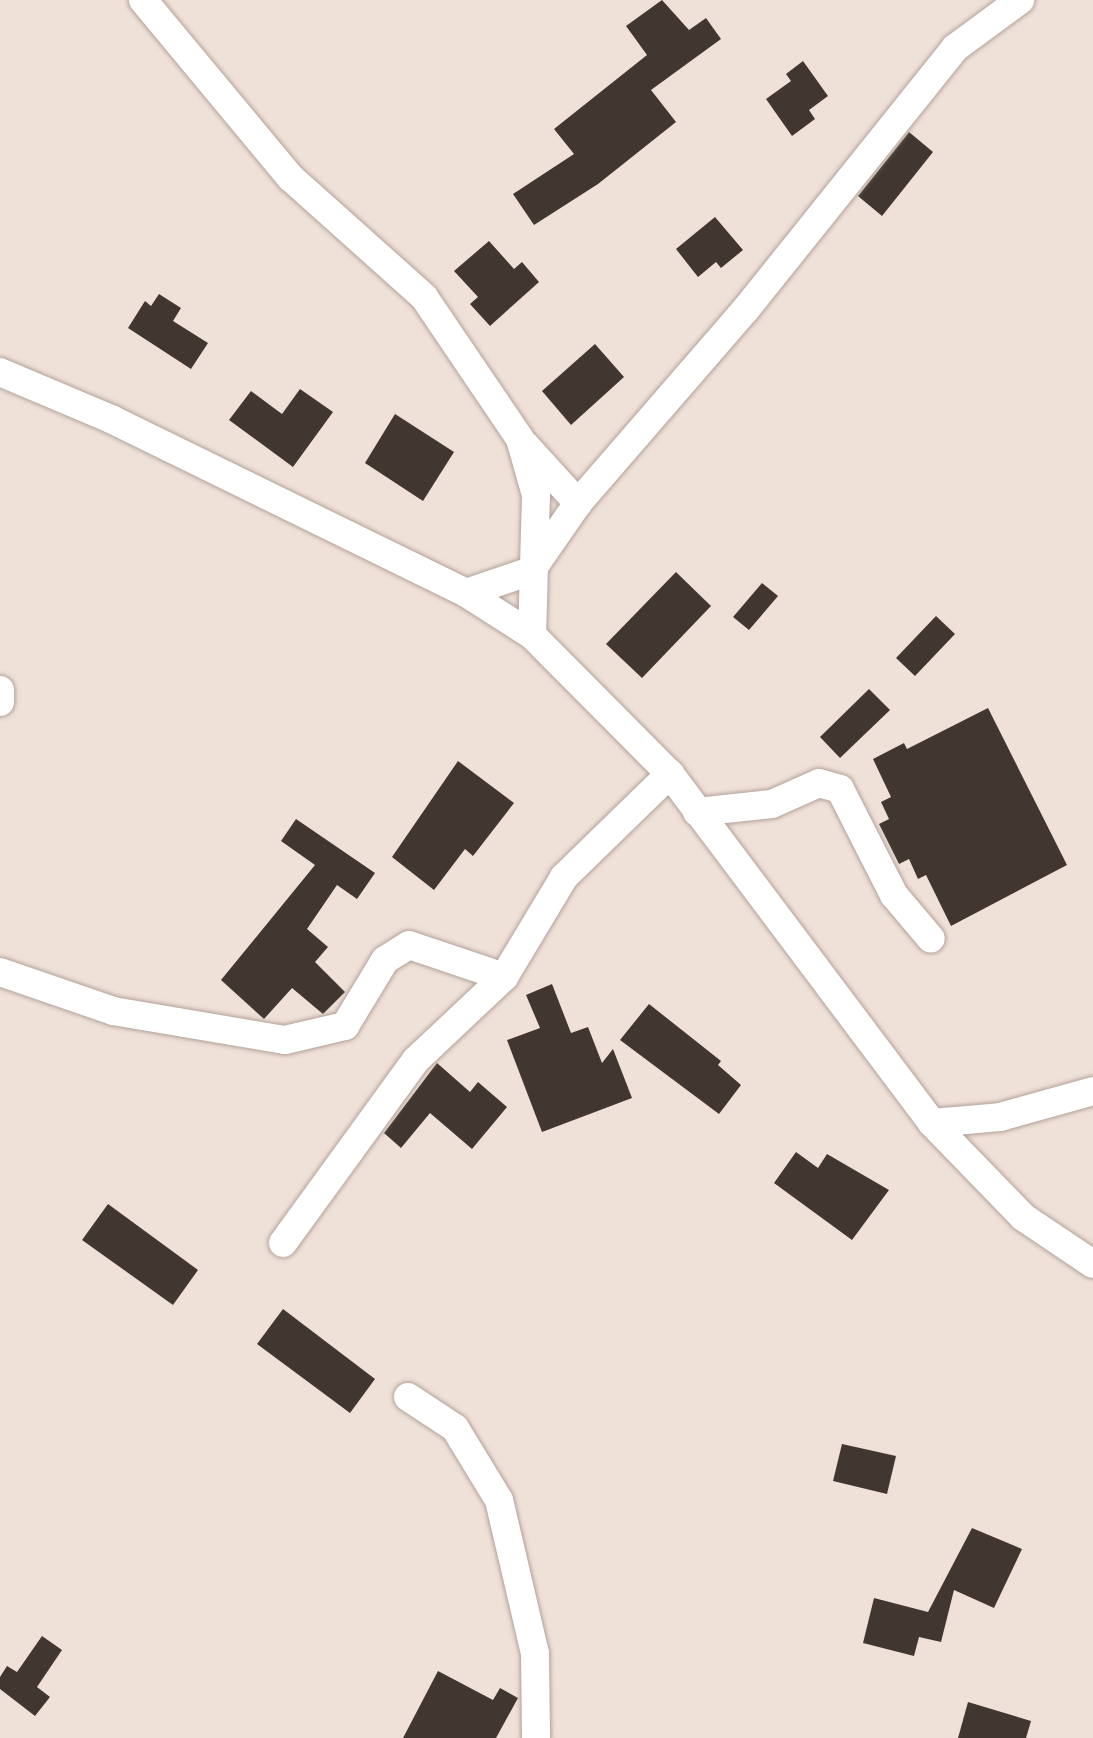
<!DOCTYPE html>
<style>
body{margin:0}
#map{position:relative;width:1093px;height:1738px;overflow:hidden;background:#f0e1d8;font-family:"Roboto Condensed",sans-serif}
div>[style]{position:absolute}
.building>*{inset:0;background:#423730}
.roads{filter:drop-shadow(0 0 2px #b1a29a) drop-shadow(0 0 2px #b1a29a)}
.minor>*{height:28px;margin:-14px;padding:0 14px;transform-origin:14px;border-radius:14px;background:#fff}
span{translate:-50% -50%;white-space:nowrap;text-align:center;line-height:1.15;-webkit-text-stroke:8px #fdeee5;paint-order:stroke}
</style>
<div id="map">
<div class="building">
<div style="clip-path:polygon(662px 0,689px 30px,706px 18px,721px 39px,651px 90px,676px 122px,598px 184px,534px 225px,513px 194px,574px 154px,554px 129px,647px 55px,626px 26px)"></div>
<div style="clip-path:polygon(803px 61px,828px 96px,809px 110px,815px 119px,792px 136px,766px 99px,791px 81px,786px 74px)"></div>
<div style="clip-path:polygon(909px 132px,933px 152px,882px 216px,858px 196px)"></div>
<div style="clip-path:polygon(715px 217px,743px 250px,721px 268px,716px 262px,698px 277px,676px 249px)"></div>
<div style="clip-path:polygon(489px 241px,514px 269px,522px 262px,539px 282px,490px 326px,470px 304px,478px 297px,454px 271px)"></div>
<div style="clip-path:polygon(159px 294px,181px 308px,173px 321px,208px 343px,191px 369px,128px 328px,145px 301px,151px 306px)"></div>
<div style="clip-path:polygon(595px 344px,624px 377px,571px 425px,542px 391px)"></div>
<div style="clip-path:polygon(300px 389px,333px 412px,293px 467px,229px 420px,251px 391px,282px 414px)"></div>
<div style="clip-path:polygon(395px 414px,454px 452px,423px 501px,365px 463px)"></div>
<div style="clip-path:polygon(676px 572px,711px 606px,642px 678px,606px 644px)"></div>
<div style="clip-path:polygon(762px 583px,778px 596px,749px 630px,733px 617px)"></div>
<div style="clip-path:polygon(936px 616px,955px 634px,915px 676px,896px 658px)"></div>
<div style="clip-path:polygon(869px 689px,890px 710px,840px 758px,820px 737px)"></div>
<div style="clip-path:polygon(988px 708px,1067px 865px,951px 926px,926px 875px,918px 879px,909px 859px,899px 864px,879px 824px,889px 819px,881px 802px,891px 797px,873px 759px,904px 743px,907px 749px)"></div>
<div style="clip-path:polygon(458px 761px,514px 803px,473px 856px,465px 849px,434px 890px,392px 857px)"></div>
<div style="clip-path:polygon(296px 819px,375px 873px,357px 899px,337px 885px,307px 929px,328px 947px,315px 962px,345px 992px,323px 1014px,292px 988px,264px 1019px,221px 980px,315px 865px,281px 841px)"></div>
<div style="clip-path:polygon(552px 984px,571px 1033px,588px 1027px,602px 1063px,613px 1049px,632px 1098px,542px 1132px,507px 1040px,540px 1028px,526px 995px)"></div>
<div style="clip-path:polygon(649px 1004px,721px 1061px,718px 1065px,741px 1085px,719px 1114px,620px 1040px)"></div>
<div style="clip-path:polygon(437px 1063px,470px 1092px,478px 1082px,507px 1107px,472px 1149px,430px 1113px,401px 1148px,384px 1133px)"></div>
<div style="clip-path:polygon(796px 1152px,818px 1168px,827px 1154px,889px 1190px,852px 1240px,774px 1183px)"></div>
<div style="clip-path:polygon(108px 1204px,198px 1270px,173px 1305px,82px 1240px)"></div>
<div style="clip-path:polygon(283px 1309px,375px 1379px,350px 1413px,257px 1344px)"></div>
<div style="clip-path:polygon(842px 1444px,896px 1456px,887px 1494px,833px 1481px)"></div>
<div style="clip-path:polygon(972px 1528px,1022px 1549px,994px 1608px,954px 1590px,941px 1642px,919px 1637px,914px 1656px,863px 1643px,874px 1598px,928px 1612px)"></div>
<div style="clip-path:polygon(42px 1636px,62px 1650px,37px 1687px,50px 1697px,35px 1716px,0 1689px,0 1677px,7px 1666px,17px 1672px)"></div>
<div style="clip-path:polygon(438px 1671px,493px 1700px,500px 1688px,518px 1698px,496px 1738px,403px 1738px)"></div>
<div style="clip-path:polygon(968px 1702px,1031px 1721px,1026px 1738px,958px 1738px)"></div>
</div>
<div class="roads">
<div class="minor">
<div style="left:143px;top:0;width:231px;rotate:50.3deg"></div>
<div style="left:291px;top:178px;width:178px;rotate:41.8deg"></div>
<div style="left:424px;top:297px;width:171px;rotate:55.9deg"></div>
<div style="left:520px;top:439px;width:58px;rotate:74.1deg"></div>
<div style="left:536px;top:495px;width:140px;rotate:91.6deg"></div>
<div style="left:0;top:372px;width:121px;rotate:22.9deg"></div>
<div style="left:111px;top:419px;width:395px;rotate:26.1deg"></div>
<div style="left:466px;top:593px;width:78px;rotate:32.5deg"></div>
<div style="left:532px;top:635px;width:196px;rotate:45.2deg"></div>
<div style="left:670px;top:774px;width:436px;rotate:53.1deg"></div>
<div style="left:932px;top:1123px;width:131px;rotate:45.9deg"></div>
<div style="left:1023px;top:1217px;width:84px;rotate:33.9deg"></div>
<div style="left:525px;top:445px;width:79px;rotate:47.6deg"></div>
<div style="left:466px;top:593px;width:69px;rotate:-18.7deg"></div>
<div style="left:531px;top:571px;width:83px;rotate:-55.3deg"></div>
<div style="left:578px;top:503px;width:257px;rotate:-49.1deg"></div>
<div style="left:746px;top:309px;width:334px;rotate:-51.3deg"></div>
<div style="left:955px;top:48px;width:81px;rotate:-36.4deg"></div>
<div style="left:0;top:690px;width:12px;rotate:90deg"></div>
<div style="left:697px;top:812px;width:75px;rotate:-6.1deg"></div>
<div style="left:772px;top:804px;width:51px;rotate:-24.1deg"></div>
<div style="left:819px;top:783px;width:22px;rotate:16deg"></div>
<div style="left:840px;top:789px;width:119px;rotate:63deg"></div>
<div style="left:894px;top:895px;width:57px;rotate:49.9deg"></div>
<div style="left:0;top:972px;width:120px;rotate:19deg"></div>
<div style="left:113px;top:1011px;width:174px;rotate:9.6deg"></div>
<div style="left:285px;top:1040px;width:62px;rotate:-13.1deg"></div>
<div style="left:345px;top:1026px;width:77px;rotate:-58.8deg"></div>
<div style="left:385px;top:960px;width:28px;rotate:-32deg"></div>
<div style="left:409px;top:945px;width:100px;rotate:18.6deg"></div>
<div style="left:932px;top:1123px;width:68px;rotate:-5deg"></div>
<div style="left:1000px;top:1117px;width:97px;rotate:-15.6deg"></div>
<div style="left:283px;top:1243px;width:226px;rotate:-54deg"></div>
<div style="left:416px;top:1060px;width:121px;rotate:-43.3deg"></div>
<div style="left:504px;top:977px;width:117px;rotate:-59deg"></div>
<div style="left:564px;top:877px;width:148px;rotate:-44.2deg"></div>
<div style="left:408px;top:1397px;width:56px;rotate:33.4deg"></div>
<div style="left:455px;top:1428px;width:84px;rotate:58.6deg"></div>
<div style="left:499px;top:1500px;width:157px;rotate:76.8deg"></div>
<div style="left:535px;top:1653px;width:85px;rotate:89.3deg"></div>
</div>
</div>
</div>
